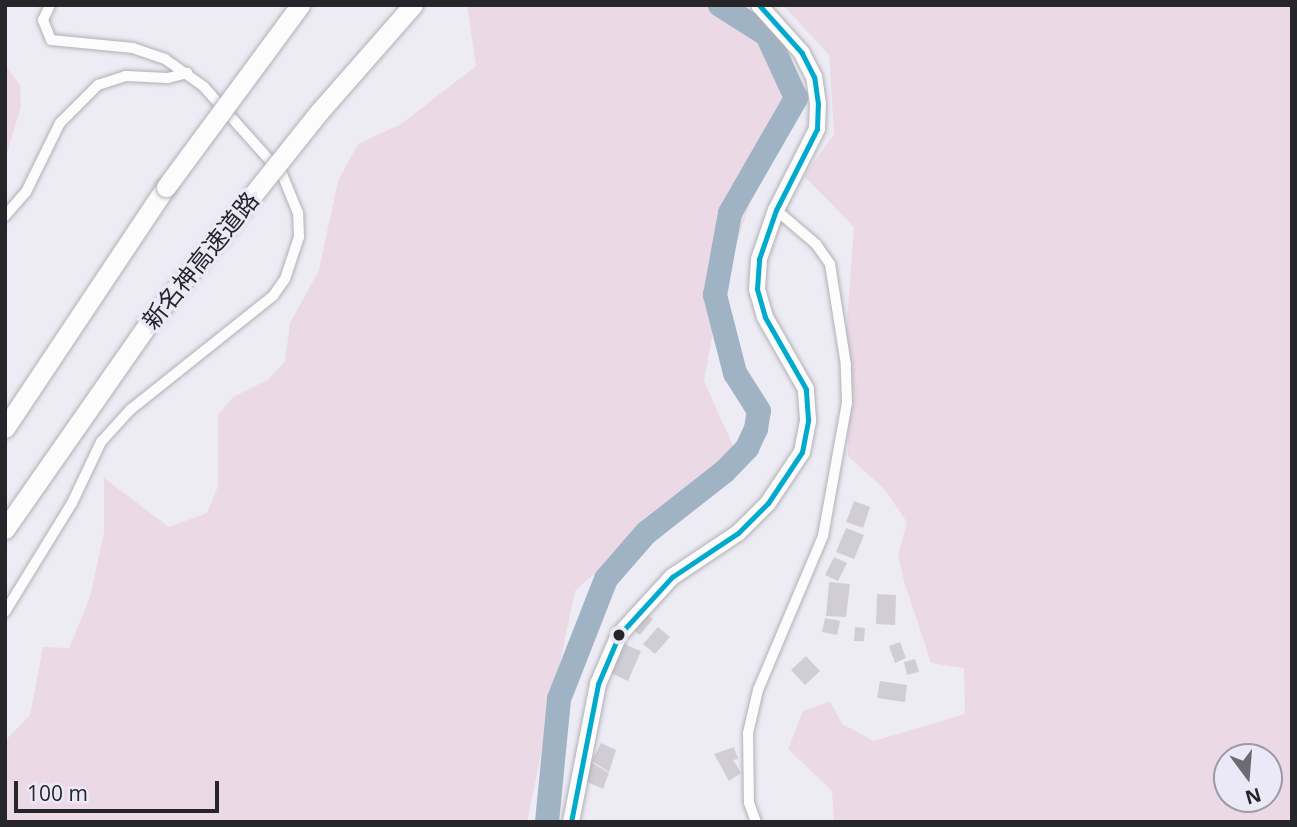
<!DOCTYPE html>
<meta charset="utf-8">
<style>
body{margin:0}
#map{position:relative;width:1297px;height:827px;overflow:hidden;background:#edecf4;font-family:"Open Sans","Noto Sans JP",sans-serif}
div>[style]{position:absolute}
.green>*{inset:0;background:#ebdae6}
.river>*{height:24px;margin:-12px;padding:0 12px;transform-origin:12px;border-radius:12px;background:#a0b3c4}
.building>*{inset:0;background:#d1cdd5}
.roads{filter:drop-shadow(0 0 2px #b1b0b6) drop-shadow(0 0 2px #b1b0b6)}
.street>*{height:10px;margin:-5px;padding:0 5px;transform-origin:5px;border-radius:5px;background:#fcfcfd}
.secondary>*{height:16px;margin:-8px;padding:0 8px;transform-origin:8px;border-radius:8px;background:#fcfcfd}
.highway>*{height:19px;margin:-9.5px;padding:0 9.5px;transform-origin:9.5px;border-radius:9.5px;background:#fcfcfd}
.bridges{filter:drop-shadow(0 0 2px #b1b0b6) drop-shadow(0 0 2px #b1b0b6)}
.highway-bridge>*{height:19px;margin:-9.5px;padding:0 9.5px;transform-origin:9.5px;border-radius:9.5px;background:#fcfcfd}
.bus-1>*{height:5px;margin:-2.5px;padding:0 2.5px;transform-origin:2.5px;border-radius:2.5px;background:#00a9ce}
.dots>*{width:19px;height:19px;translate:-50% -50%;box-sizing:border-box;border:4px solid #ebe9f7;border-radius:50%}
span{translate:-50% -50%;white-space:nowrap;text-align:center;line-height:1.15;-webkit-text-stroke:7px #ebe9f7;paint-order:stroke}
.street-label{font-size:24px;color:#26252a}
.frame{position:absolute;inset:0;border:7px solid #26252a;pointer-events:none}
.north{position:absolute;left:1213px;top:743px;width:70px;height:70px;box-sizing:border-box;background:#ebe9f7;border:2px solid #9c9ba5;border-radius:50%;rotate:164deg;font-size:19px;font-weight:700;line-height:28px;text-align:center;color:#26252a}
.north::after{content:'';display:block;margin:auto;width:24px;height:32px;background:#6c6b71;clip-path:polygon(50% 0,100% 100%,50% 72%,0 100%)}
.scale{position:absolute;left:14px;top:781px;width:205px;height:32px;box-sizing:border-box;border:4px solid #26252a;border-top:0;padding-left:9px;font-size:21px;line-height:24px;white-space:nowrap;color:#26252a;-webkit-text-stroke:5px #ebe9f7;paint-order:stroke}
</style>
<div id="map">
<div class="green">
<div style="clip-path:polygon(467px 5px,736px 5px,764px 43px,783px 102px,720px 294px,704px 381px,735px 450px,575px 591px,527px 822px,5px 822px,5px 741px,30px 715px,43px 647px,69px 648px,90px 597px,104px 533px,104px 478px,169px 527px,207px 513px,218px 486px,218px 415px,233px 397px,269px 379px,285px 361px,290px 323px,319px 270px,338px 181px,358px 144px,401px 124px,476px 66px)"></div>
<div style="clip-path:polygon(evenodd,783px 5px,1292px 5px,1292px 822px,834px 822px,832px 791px,788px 749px,803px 711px,830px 701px,842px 724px,874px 741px,965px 714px,964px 668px,931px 663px,904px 581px,898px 555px,907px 522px,884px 489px,848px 456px,846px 334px,854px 227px,804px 176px,834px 134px,829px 55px,783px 5px,1227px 757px,1269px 757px,1269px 799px,1227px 799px,1227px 757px)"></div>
<div style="clip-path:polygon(5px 65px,20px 85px,21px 107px,5px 159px)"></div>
</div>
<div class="river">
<div style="left:547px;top:822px;width:124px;rotate:-84.4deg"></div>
<div style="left:559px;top:699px;width:129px;rotate:-68.6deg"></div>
<div style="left:606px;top:579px;width:61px;rotate:-49deg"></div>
<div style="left:646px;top:533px;width:100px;rotate:-38.1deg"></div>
<div style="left:725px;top:471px;width:32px;rotate:-46deg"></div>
<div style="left:747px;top:448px;width:21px;rotate:-65deg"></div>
<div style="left:756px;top:429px;width:18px;rotate:-81deg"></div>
<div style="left:759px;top:411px;width:45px;rotate:-122.3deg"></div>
<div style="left:735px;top:373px;width:81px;rotate:-104.4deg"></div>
<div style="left:715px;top:295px;width:83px;rotate:-79.6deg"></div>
<div style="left:730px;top:213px;width:133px;rotate:-60.1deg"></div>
<div style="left:796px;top:98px;width:69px;rotate:-114.7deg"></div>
<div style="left:767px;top:35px;width:56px;rotate:-147.4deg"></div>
</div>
<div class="building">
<div style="clip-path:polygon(854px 501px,870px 507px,863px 528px,846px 522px)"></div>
<div style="clip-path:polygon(846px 528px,864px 535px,854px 559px,836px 552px)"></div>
<div style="clip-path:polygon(834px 557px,847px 563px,838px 581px,825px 575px)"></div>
<div style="clip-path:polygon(829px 582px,850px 584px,846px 617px,826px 616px)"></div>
<div style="clip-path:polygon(877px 594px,896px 595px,895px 625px,876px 624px)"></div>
<div style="clip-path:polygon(645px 613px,653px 619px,640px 635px,632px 629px)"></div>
<div style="clip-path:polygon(825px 618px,840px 621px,837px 635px,822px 632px)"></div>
<div style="clip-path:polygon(658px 627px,670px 637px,655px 654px,643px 644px)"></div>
<div style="clip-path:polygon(855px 627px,865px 628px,864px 641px,854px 641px)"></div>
<div style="clip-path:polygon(900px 642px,906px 658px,895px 663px,889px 646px)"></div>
<div style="clip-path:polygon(624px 644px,641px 651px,628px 681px,611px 673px)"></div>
<div style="clip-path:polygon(806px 656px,820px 671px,805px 685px,791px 670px)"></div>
<div style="clip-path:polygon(915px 659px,919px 672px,907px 675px,904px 662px)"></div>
<div style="clip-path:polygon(880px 681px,907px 685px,905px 702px,877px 698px)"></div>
<div style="clip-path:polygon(601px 743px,616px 750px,609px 772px,592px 761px)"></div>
<div style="clip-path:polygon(734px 747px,738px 759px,733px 760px,741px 773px,729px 781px,714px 754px)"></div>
<div style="clip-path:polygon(591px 762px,609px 773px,603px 789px,583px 780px)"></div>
</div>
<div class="roads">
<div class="street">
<div style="left:5px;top:216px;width:32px;rotate:-49deg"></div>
<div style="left:26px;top:192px;width:77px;rotate:-63.8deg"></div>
<div style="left:60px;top:123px;width:54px;rotate:-45deg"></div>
<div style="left:98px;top:85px;width:29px;rotate:-18deg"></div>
<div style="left:126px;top:76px;width:42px;rotate:2.7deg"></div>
<div style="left:168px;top:78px;width:20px;rotate:-15deg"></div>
<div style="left:5px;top:612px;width:128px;rotate:-58.4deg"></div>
<div style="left:72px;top:503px;width:68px;rotate:-64.6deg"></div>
<div style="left:101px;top:442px;width:43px;rotate:-47.8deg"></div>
<div style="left:130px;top:410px;width:183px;rotate:-38.6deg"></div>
<div style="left:273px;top:296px;width:21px;rotate:-55deg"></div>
<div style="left:285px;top:279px;width:44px;rotate:-71.6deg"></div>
<div style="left:299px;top:237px;width:24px;rotate:-92deg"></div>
<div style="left:298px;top:213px;width:42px;rotate:-112.3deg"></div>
<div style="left:282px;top:174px;width:118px;rotate:-131.9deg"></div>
<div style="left:203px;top:86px;width:47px;rotate:-144.6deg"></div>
<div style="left:165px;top:59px;width:34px;rotate:-161deg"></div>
<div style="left:133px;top:48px;width:82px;rotate:-174.4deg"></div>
<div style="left:51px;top:40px;width:22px;rotate:-112deg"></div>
<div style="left:43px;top:20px;width:17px;rotate:-65deg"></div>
<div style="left:756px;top:822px;width:20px;rotate:-110deg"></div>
<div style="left:749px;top:803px;width:70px;rotate:-90.8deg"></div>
<div style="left:748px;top:733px;width:44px;rotate:-76.9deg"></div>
<div style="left:758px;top:690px;width:167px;rotate:-67.1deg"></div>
<div style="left:823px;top:536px;width:136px;rotate:-79.8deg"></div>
<div style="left:847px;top:402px;width:37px;rotate:-92deg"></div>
<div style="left:846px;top:365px;width:102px;rotate:-99deg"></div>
<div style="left:830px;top:264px;width:24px;rotate:-125deg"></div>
<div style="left:816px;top:244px;width:52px;rotate:-139.6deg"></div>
</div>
<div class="secondary">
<div style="left:571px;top:822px;width:141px;rotate:-78.9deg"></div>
<div style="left:598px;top:684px;width:53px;rotate:-66.8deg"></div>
<div style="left:619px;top:635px;width:79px;rotate:-47.6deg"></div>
<div style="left:672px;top:577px;width:79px;rotate:-33.7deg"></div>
<div style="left:738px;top:533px;width:42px;rotate:-45deg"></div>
<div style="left:768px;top:503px;width:61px;rotate:-56.3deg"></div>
<div style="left:802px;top:452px;width:33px;rotate:-79deg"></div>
<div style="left:808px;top:420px;width:31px;rotate:-94deg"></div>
<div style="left:806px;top:389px;width:83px;rotate:-119.7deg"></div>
<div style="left:765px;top:317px;width:29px;rotate:-106deg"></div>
<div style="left:757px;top:289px;width:30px;rotate:-86deg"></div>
<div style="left:759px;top:259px;width:52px;rotate:-70.9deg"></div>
<div style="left:776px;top:210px;width:91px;rotate:-63.2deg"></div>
<div style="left:817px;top:129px;width:25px;rotate:-88deg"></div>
<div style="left:818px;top:104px;width:27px;rotate:-98deg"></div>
<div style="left:814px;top:77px;width:27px;rotate:-117deg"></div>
<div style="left:802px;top:53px;width:64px;rotate:-131.9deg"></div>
</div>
<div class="highway">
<div style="left:5px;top:428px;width:290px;rotate:-56.3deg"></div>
<div style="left:5px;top:529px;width:250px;rotate:-55.1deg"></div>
<div style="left:148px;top:324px;width:114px;rotate:-50.7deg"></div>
</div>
</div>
<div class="bridges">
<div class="highway-bridge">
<div style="left:166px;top:187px;width:226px;rotate:-53.6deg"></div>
<div style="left:220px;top:236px;width:159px;rotate:-51.4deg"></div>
<div style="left:319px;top:112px;width:142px;rotate:-48.7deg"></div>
</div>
</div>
<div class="bus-1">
<div style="left:571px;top:822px;width:141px;rotate:-78.9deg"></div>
<div style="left:598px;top:684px;width:53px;rotate:-66.8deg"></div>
<div style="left:619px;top:635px;width:79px;rotate:-47.6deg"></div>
<div style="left:672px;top:577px;width:79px;rotate:-33.7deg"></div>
<div style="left:738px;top:533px;width:42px;rotate:-45deg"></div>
<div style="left:768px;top:503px;width:61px;rotate:-56.3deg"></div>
<div style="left:802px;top:452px;width:33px;rotate:-79deg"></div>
<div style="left:808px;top:420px;width:31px;rotate:-94deg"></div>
<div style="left:806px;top:389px;width:83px;rotate:-119.7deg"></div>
<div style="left:765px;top:317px;width:29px;rotate:-106deg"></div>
<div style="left:757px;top:289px;width:30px;rotate:-86deg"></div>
<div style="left:759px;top:259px;width:52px;rotate:-70.9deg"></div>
<div style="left:776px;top:210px;width:91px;rotate:-63.2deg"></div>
<div style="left:817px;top:129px;width:25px;rotate:-88deg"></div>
<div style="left:818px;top:104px;width:27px;rotate:-98deg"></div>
<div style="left:814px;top:77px;width:27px;rotate:-117deg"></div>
<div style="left:802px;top:53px;width:64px;rotate:-131.9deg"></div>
</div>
<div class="dots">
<div style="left:619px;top:635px;background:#26252a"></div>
</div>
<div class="street-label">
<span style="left:200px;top:260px;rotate:-51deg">新名神高速道路</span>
</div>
<div class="frame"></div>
<div class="north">N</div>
<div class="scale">100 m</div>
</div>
